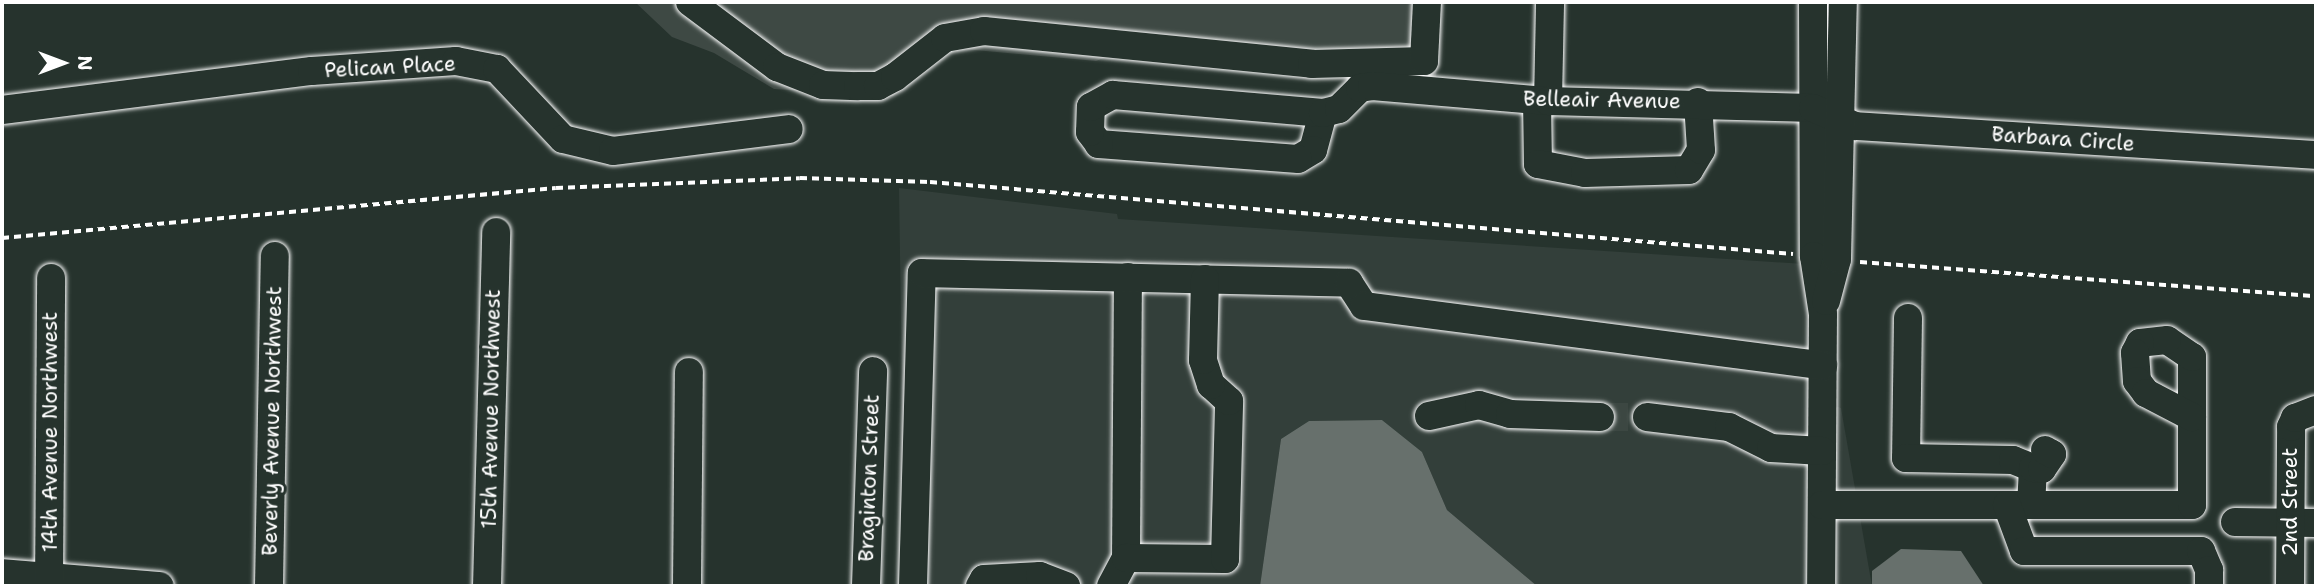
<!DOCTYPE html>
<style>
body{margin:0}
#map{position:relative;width:2318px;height:588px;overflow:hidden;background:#26332d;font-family:"Shantell Sans",sans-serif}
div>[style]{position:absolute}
.built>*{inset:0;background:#333f3a}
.green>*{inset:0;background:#3e4944}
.water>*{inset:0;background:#67706c}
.minor-tunnel>*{height:28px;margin-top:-14px;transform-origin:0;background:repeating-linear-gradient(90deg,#3c4742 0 28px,transparent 0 42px)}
.path>*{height:3.5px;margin-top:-1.75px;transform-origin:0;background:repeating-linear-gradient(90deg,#fff 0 7px,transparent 0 12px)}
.roads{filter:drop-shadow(0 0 2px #fff) drop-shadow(0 0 2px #fff)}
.minor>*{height:28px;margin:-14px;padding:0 14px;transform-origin:14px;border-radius:14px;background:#26332d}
span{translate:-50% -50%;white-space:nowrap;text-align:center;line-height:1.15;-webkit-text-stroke:6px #26332d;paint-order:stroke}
.street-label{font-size:21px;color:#fff}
.frame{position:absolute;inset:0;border:4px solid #fff;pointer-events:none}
.north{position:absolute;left:28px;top:28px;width:70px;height:70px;-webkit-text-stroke:5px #26332d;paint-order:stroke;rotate:90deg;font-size:19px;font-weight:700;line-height:28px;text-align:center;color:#fff}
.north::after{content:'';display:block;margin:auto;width:24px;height:32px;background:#fff;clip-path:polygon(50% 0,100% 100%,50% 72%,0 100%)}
</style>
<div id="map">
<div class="built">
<div style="clip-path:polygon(899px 188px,1117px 214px,1118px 219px,1804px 264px,1812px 314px,1811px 586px,1537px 586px,1447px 510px,1422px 452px,1382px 420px,1309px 421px,1281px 439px,1260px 586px,905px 586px)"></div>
<div style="clip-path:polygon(1833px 405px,1841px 408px,1872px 586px,1832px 586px)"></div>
</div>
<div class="green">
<div style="clip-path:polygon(635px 2px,1439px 2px,1436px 83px,1124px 50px,1096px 61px,953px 48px,893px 96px,774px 89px,714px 53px,672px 37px)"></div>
</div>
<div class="water">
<div style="clip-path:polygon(1382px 420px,1422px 452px,1447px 510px,1537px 586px,1260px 586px,1281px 439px,1309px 421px)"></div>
<div style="clip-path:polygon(1901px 549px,1961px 551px,1984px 586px,1872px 586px,1872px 571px)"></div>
</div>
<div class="minor-tunnel">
<div style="left:1600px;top:417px;width:47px"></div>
</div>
<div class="path">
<div style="left:2px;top:238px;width:556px;rotate:-5.16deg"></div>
<div style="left:556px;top:188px;width:244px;rotate:-2.3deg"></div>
<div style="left:800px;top:178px;width:130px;rotate:1.8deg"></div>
<div style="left:930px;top:182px;width:866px;rotate:4.77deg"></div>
<div style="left:1860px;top:262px;width:457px;rotate:4.3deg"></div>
</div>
<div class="roads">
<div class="minor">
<div style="left:690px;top:2px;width:109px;rotate:36.8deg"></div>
<div style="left:777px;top:67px;width:49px;rotate:21.4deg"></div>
<div style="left:823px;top:85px;width:35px;rotate:2deg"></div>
<div style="left:858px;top:86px;width:20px"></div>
<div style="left:878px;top:86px;width:19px;rotate:-28deg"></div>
<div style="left:895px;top:77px;width:63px;rotate:-38deg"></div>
<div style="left:945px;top:38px;width:40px;rotate:-10deg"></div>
<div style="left:984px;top:31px;width:330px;rotate:5.7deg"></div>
<div style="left:1312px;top:64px;width:112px;rotate:-1.5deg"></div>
<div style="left:1424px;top:61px;width:59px;rotate:-87.1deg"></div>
<div style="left:1813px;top:2px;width:254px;rotate:89.8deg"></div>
<div style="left:1814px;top:256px;width:59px;rotate:81.2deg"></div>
<div style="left:1823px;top:314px;width:272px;rotate:90.4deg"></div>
<div style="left:1537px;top:101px;width:63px;rotate:89.1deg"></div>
<div style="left:1538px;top:164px;width:48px;rotate:10.8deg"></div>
<div style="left:1585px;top:173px;width:104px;rotate:-1.7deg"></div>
<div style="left:1689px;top:170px;width:23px;rotate:-59deg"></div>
<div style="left:1701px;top:150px;width:48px;rotate:-93.6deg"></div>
<div style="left:1548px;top:101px;width:99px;rotate:-88.8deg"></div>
<div style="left:2px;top:110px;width:312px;rotate:-7.2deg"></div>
<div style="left:312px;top:71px;width:144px;rotate:-4deg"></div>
<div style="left:456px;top:61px;width:42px;rotate:11deg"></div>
<div style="left:497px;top:69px;width:96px;rotate:46.7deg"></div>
<div style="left:563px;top:139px;width:51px;rotate:13.5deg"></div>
<div style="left:613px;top:151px;width:177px;rotate:-7.1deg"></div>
<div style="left:1323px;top:113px;width:38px;rotate:105deg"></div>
<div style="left:1313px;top:150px;width:17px;rotate:149deg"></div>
<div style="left:1298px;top:159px;width:200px;rotate:-175.7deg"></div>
<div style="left:1099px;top:144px;width:15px;rotate:-127deg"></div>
<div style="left:1090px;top:132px;width:25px;rotate:-88deg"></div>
<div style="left:1091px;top:107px;width:25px;rotate:-29deg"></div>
<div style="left:1113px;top:95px;width:211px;rotate:4.9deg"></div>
<div style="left:1323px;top:113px;width:16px;rotate:-14deg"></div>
<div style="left:1339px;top:109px;width:30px;rotate:-45deg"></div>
<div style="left:1360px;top:88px;width:12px;rotate:-9deg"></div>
<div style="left:1372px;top:86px;width:177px;rotate:4.9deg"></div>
<div style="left:1548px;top:101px;width:265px;rotate:1.5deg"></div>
<div style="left:1813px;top:108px;width:46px;rotate:23.2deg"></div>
<div style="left:1855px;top:126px;width:462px;rotate:3.6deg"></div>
<div style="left:1826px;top:301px;width:43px;rotate:-75.3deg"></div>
<div style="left:1837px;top:259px;width:257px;rotate:-88.7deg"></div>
<div style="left:1908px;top:318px;width:140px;rotate:90.8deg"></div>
<div style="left:1906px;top:458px;width:107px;rotate:1.1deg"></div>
<div style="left:2013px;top:460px;width:22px;rotate:22deg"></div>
<div style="left:2033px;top:468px;width:37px;rotate:93deg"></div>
<div style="left:1429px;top:416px;width:51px;rotate:-12.4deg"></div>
<div style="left:1479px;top:405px;width:32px;rotate:16deg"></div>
<div style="left:1510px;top:414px;width:90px;rotate:1.9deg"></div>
<div style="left:1647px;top:417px;width:83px;rotate:7deg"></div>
<div style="left:1729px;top:427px;width:47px;rotate:26.6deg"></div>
<div style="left:1771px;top:448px;width:51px;rotate:3.4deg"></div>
<div style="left:2033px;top:468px;width:9px;rotate:6deg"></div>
<div style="left:2042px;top:469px;width:18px;rotate:-56deg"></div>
<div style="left:2052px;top:454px;width:8px;rotate:-150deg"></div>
<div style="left:1822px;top:505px;width:370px"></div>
<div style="left:2192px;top:505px;width:148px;rotate:-90deg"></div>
<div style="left:2192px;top:357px;width:30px;rotate:-146deg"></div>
<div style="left:2167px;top:340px;width:27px;rotate:174deg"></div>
<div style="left:2140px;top:343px;width:11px;rotate:117deg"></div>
<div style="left:2135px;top:353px;width:28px;rotate:86deg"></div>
<div style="left:2137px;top:381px;width:15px;rotate:53deg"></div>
<div style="left:2146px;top:393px;width:52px;rotate:27.6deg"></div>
<div style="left:2007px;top:505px;width:49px;rotate:69.7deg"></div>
<div style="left:2024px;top:551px;width:177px"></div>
<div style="left:2201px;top:551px;width:21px;rotate:67deg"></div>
<div style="left:2209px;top:570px;width:16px;rotate:90deg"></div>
<div style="left:2235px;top:522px;width:81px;rotate:0.7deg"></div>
<div style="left:1126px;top:558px;width:281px;rotate:-89.6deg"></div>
<div style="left:2px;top:573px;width:158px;rotate:4.7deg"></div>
<div style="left:49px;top:586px;width:308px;rotate:-89.6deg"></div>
<div style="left:269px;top:586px;width:330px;rotate:-89deg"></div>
<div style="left:487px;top:586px;width:354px;rotate:-88.5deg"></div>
<div style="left:687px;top:586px;width:214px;rotate:-89.5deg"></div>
<div style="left:866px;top:586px;width:215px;rotate:-88.1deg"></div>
<div style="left:913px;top:586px;width:313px;rotate:-88.4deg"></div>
<div style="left:922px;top:273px;width:427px;rotate:1.3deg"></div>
<div style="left:1349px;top:283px;width:27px;rotate:57deg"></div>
<div style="left:1364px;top:306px;width:463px;rotate:7.4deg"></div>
<div style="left:980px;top:586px;width:8px;rotate:-60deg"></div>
<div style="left:984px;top:579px;width:56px;rotate:-3.1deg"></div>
<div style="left:1040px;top:576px;width:28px;rotate:21deg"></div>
<div style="left:1111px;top:586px;width:32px;rotate:-62deg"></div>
<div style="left:1126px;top:558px;width:99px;rotate:0.6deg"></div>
<div style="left:1225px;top:559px;width:158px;rotate:-88.5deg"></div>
<div style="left:1229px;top:401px;width:24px;rotate:-138deg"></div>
<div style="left:1211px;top:385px;width:26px;rotate:-108deg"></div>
<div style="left:1203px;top:360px;width:81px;rotate:-88.6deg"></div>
<div style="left:2290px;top:586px;width:159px;rotate:-89.6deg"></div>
<div style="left:2291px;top:427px;width:10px;rotate:-66deg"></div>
<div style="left:2295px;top:418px;width:22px;rotate:-21deg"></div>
</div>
</div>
<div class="street-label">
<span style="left:390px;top:67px;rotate:-3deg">Pelican Place</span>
<span style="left:1602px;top:100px;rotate:1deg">Belleair Avenue</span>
<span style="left:2063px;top:139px;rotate:4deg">Barbara Circle</span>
<span style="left:491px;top:409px;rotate:-89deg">15th Avenue Northwest</span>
<span style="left:272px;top:421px;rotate:-89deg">Beverly Avenue Northwest</span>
<span style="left:50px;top:432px;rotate:-90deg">14th Avenue Northwest</span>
<span style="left:869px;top:478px;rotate:-88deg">Braginton Street</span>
<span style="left:2290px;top:502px;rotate:-90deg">2nd Street</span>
</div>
<div class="frame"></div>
<div class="north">N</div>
</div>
